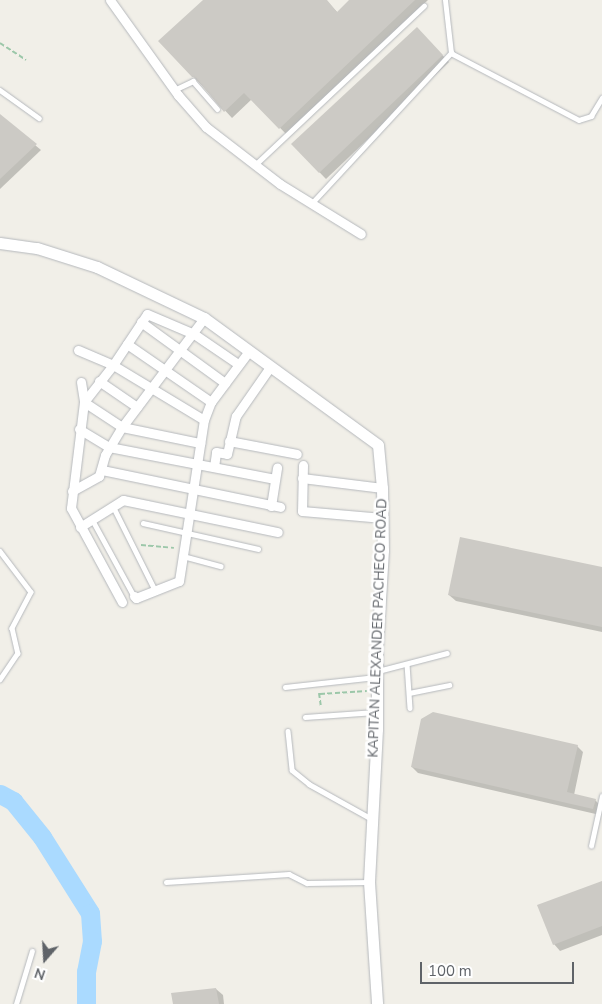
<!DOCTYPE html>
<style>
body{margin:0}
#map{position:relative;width:602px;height:1004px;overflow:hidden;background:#f1efe8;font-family:"Nunito Sans",sans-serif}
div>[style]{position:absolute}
.shadow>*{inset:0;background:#0003}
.river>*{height:19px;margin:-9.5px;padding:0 9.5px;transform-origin:9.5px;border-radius:9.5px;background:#aadaff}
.building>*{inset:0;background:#cccac5}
.path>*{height:2px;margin-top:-1px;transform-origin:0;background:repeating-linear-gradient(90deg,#9cc7a9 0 5px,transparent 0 7.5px)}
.roads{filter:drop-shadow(0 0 1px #b5b8bc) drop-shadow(0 0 1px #b5b8bc)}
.lane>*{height:4.5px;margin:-2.25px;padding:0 2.25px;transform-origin:2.25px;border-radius:2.25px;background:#fff}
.street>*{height:9px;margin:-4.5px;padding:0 4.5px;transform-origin:4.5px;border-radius:4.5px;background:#fff}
.secondary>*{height:11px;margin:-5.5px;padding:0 5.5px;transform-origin:5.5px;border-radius:5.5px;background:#fff}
span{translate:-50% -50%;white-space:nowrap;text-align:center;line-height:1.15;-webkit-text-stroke:5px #fff;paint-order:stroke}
.street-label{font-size:14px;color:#5f6368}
.north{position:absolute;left:20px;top:934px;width:50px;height:50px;-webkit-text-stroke:4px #fff;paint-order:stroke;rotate:199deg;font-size:14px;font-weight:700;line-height:20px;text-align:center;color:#5f6368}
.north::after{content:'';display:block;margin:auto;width:18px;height:22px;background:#5f6368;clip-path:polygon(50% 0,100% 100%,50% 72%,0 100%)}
.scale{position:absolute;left:420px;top:962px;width:154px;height:22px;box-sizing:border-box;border:2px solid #5f6368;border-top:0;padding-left:6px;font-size:15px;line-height:18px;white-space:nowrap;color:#5f6368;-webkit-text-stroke:4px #fff;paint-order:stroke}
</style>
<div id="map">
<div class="shadow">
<div style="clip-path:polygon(205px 0,326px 0,338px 13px,351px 0,428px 0,287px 135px,252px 99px,232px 118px,193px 76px)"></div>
<div style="clip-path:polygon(417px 29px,449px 62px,326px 179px,293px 145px)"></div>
<div style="clip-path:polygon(0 116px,41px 150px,0 189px)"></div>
<div style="clip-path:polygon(602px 568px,602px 632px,456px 601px,449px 595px)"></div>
<div style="clip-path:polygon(577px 746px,583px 752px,574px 795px,595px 800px,601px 806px,600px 815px,418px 773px,412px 767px)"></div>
<div style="clip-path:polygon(602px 882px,602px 935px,560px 951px,554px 944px)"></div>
<div style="clip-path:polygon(216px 989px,223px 995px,224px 1004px,174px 1004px)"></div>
</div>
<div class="river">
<div style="left:0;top:794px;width:15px;rotate:28deg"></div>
<div style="left:13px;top:801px;width:46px;rotate:51.1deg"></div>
<div style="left:42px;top:837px;width:90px;rotate:57.7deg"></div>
<div style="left:90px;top:913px;width:28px;rotate:86deg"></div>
<div style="left:92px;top:941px;width:32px;rotate:101deg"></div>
<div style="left:86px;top:972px;width:32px;rotate:90deg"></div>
</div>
<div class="building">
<div style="clip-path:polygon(203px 0,327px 0,337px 12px,349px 0,415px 0,279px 129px,244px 93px,224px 112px,196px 78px,192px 77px,158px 41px)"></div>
<div style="clip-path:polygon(417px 27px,443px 55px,319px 173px,291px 144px)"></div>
<div style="clip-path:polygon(0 114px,37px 144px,0 179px)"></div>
<div style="clip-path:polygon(460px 537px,602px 567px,602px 627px,448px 595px)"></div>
<div style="clip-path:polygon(433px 712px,578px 745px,567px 792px,596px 799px,593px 809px,411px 767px,421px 719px)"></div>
<div style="clip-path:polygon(602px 881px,602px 926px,553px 945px,537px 905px)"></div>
<div style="clip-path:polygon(216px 988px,219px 1004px,173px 1004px,171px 993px)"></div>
</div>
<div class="path">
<div style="left:0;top:43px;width:31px;rotate:33deg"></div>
<div style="left:141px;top:545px;width:33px;rotate:5deg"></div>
<div style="left:319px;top:693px;width:15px;rotate:82deg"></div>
<div style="left:320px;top:694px;width:47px;rotate:-3.7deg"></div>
</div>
<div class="roads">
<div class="lane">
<div style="left:451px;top:53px;width:144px;rotate:27.6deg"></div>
<div style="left:579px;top:120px;width:13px;rotate:-18deg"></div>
<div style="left:591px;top:116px;width:21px;rotate:-59deg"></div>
<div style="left:0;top:90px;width:48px;rotate:35.7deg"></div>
<div style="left:174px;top:90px;width:21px;rotate:-25deg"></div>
<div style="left:193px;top:81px;width:37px;rotate:49deg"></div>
<div style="left:255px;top:165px;width:232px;rotate:-43.3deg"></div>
<div style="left:312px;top:203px;width:205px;rotate:-47.2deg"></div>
<div style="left:451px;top:53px;width:53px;rotate:-96.5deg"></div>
<div style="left:113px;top:506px;width:94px;rotate:63.4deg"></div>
<div style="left:92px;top:519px;width:88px;rotate:61.4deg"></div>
<div style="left:143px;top:523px;width:118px;rotate:12.7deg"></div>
<div style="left:0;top:551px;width:51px;rotate:52.9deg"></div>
<div style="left:31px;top:592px;width:41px;rotate:117.8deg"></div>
<div style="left:12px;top:628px;width:26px;rotate:77deg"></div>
<div style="left:18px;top:653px;width:32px;rotate:124deg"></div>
<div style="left:183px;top:556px;width:39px;rotate:15deg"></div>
<div style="left:407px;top:664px;width:44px;rotate:86.1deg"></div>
<div style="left:378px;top:671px;width:71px;rotate:-14.6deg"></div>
<div style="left:285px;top:687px;width:91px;rotate:-6.3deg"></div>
<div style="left:409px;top:693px;width:41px;rotate:-11.3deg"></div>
<div style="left:305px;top:717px;width:70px;rotate:-4.1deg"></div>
<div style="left:288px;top:731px;width:39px;rotate:84deg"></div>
<div style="left:292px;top:770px;width:22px;rotate:39deg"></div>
<div style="left:309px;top:784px;width:70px;rotate:29.1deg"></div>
<div style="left:591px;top:846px;width:51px;rotate:-77.6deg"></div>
<div style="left:166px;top:882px;width:123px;rotate:-3.7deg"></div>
<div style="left:289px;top:874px;width:20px;rotate:27deg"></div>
<div style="left:307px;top:883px;width:61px;rotate:-0.9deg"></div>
<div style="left:16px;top:1004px;width:55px;rotate:-73.2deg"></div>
</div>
<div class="street">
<div style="left:110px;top:0;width:117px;rotate:54.4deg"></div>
<div style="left:178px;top:95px;width:43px;rotate:48.8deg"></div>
<div style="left:206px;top:127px;width:93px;rotate:37.6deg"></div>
<div style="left:280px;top:184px;width:95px;rotate:31.7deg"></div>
<div style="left:141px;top:322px;width:104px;rotate:36deg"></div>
<div style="left:127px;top:344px;width:102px;rotate:34.6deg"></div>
<div style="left:78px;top:350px;width:38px;rotate:23deg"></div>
<div style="left:113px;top:365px;width:106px;rotate:31.1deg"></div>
<div style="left:99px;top:381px;width:46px;rotate:34.4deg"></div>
<div style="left:81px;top:382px;width:20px;rotate:81deg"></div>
<div style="left:84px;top:402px;width:107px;rotate:97deg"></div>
<div style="left:71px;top:508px;width:107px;rotate:61.5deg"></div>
<div style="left:84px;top:402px;width:47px;rotate:-51.9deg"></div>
<div style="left:113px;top:365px;width:61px;rotate:-56.3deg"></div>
<div style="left:147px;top:314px;width:51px;rotate:23.1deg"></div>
<div style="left:194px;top:334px;width:53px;rotate:34.3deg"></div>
<div style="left:84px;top:402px;width:45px;rotate:33.3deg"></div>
<div style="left:122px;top:427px;width:80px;rotate:11.6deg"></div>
<div style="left:79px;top:429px;width:35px;rotate:31deg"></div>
<div style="left:109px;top:447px;width:169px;rotate:10.9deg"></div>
<div style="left:229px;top:441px;width:69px;rotate:10.8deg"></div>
<div style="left:303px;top:465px;width:46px;rotate:91.2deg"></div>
<div style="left:302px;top:511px;width:81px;rotate:4.9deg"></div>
<div style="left:214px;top:467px;width:15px;rotate:-82deg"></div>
<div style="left:216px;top:452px;width:11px;rotate:10deg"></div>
<div style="left:227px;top:454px;width:39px;rotate:-77deg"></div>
<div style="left:236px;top:416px;width:60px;rotate:-55.2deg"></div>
<div style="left:102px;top:470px;width:182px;rotate:11.7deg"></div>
<div style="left:302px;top:478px;width:81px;rotate:7.1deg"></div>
<div style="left:72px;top:491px;width:31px;rotate:-29deg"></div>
<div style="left:99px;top:476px;width:22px;rotate:-74deg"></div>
<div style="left:105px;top:455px;width:33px;rotate:-59deg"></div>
<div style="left:122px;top:427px;width:136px;rotate:-53deg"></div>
<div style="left:271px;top:506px;width:39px;rotate:-81deg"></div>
<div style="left:80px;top:527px;width:51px;rotate:-32.1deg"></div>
<div style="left:123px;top:500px;width:158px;rotate:11.7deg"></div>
<div style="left:134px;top:596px;width:3px;rotate:45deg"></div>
<div style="left:136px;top:598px;width:46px;rotate:-21.6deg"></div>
<div style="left:179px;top:581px;width:163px;rotate:-81.2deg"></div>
<div style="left:204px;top:420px;width:19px;rotate:-69deg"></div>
<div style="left:211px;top:402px;width:64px;rotate:-53.3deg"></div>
</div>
<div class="secondary">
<div style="left:0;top:243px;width:37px;rotate:8deg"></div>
<div style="left:37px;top:248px;width:63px;rotate:17.6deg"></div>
<div style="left:97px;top:267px;width:119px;rotate:25.5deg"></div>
<div style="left:204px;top:318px;width:215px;rotate:36.1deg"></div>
<div style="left:378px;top:445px;width:43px;rotate:84.7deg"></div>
<div style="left:382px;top:488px;width:62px;rotate:89.1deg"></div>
<div style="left:383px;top:550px;width:98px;rotate:93.5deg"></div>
<div style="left:377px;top:648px;width:81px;rotate:90deg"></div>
<div style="left:377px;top:729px;width:153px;rotate:93deg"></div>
<div style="left:369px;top:882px;width:122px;rotate:86.2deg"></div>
</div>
</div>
<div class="street-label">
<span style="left:378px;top:628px;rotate:-88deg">KAPITAN ALEXANDER PACHECO ROAD</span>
</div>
<div class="north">N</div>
<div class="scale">100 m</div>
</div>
